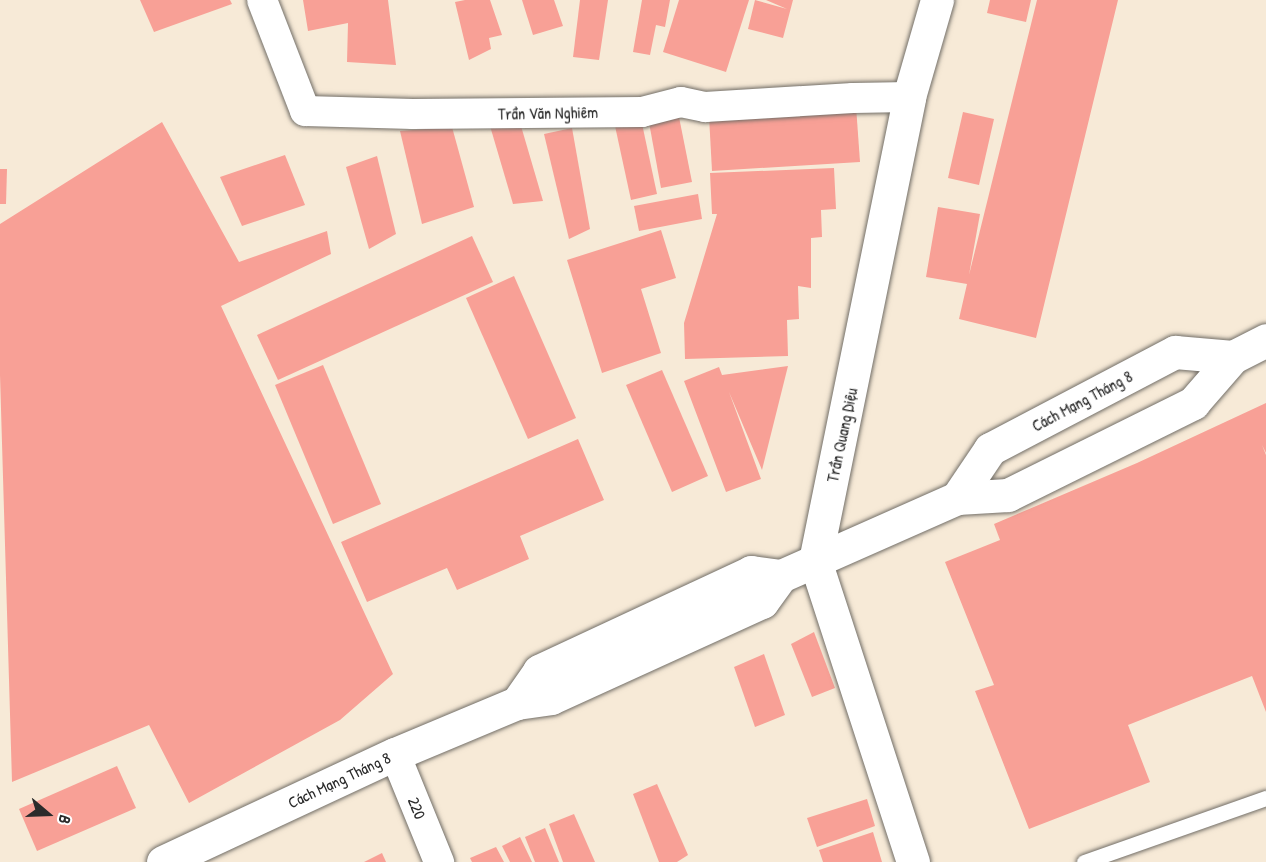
<!DOCTYPE html>
<meta charset="utf-8">
<style>
body{margin:0}
#map{position:relative;width:1266px;height:862px;overflow:hidden;background:#f7ead7;font-family:"Patrick Hand",sans-serif}
div>[style]{position:absolute}
.building>*{inset:0;background:#f8a096}
.roads{filter:drop-shadow(0 0 2px #726e67) drop-shadow(0 0 2px #726e67)}
.lane>*{height:15px;margin:-7.5px;padding:0 7.5px;transform-origin:7.5px;border-radius:7.5px;background:#fff}
.street>*{height:30px;margin:-15px;padding:0 15px;transform-origin:15px;border-radius:15px;background:#fff}
.secondary>*{height:33px;margin:-16.5px;padding:0 16.5px;transform-origin:16.5px;border-radius:16.5px;background:#fff}
.highway>*{height:33px;margin:-16.5px;padding:0 16.5px;transform-origin:16.5px;border-radius:16.5px;background:#fff}
span{translate:-50% -50%;white-space:nowrap;text-align:center;line-height:1.15;-webkit-text-stroke:4.5px #fff;paint-order:stroke}
.street-label{font-size:16px;color:#2b2b2b}
.north{position:absolute;left:18px;top:784px;width:60px;height:60px;-webkit-text-stroke:4px #fff;paint-order:stroke;rotate:109deg;font-size:16px;font-weight:700;line-height:24px;text-align:center;color:#2b2b2b}
.north::after{content:'';display:block;margin:auto;width:21px;height:27px;background:#2b2b2b;clip-path:polygon(50% 0,100% 100%,50% 72%,0 100%)}
</style>
<div id="map">
<div class="building">
<div style="clip-path:polygon(140px 0,230px 0,232px 4px,154px 32px)"></div>
<div style="clip-path:polygon(303px 0,388px 0,396px 65px,347px 62px,348px 23px,308px 31px)"></div>
<div style="clip-path:polygon(465px 0,490px 0,502px 35px,489px 38px,491px 49px,469px 60px,455px 2px)"></div>
<div style="clip-path:polygon(522px 0,554px 0,563px 26px,533px 35px)"></div>
<div style="clip-path:polygon(580px 0,608px 0,599px 60px,573px 57px)"></div>
<div style="clip-path:polygon(642px 0,670px 0,665px 27px,656px 25px,650px 55px,633px 52px)"></div>
<div style="clip-path:polygon(679px 0,749px 0,726px 72px,663px 52px)"></div>
<div style="clip-path:polygon(755px 0,787px 9px,766px 0,793px 0,783px 38px,748px 29px)"></div>
<div style="clip-path:polygon(990px 0,1031px 0,1026px 22px,987px 13px)"></div>
<div style="clip-path:polygon(1037px 0,1118px 0,1036px 338px,959px 319px,967px 284px,926px 277px,938px 207px,980px 214px,969px 275px)"></div>
<div style="clip-path:polygon(856px 106px,860px 162px,712px 171px,709px 116px)"></div>
<div style="clip-path:polygon(678px 112px,692px 182px,661px 188px,648px 117px)"></div>
<div style="clip-path:polygon(963px 112px,994px 119px,979px 185px,948px 178px)"></div>
<div style="clip-path:polygon(641px 119px,657px 194px,631px 200px,615px 126px)"></div>
<div style="clip-path:polygon(162px 122px,239px 262px,327px 231px,331px 254px,221px 306px,393px 674px,340px 720px,189px 803px,149px 725px,12px 782px,0 375px,0 224px)"></div>
<div style="clip-path:polygon(490px 126px,521px 126px,543px 201px,513px 204px)"></div>
<div style="clip-path:polygon(452px 127px,474px 207px,422px 224px,400px 131px)"></div>
<div style="clip-path:polygon(572px 128px,590px 229px,569px 239px,544px 134px)"></div>
<div style="clip-path:polygon(285px 155px,305px 205px,242px 226px,220px 177px)"></div>
<div style="clip-path:polygon(377px 156px,396px 234px,369px 249px,346px 167px)"></div>
<div style="clip-path:polygon(834px 168px,836px 209px,821px 210px,822px 237px,811px 238px,811px 288px,798px 286px,799px 319px,787px 320px,788px 356px,685px 359px,684px 323px,717px 214px,712px 214px,710px 173px)"></div>
<div style="clip-path:polygon(0 169px,7px 169px,6px 204px,0 204px)"></div>
<div style="clip-path:polygon(698px 194px,702px 219px,639px 231px,634px 206px)"></div>
<div style="clip-path:polygon(661px 230px,676px 278px,641px 289px,661px 353px,602px 373px,567px 260px)"></div>
<div style="clip-path:polygon(472px 236px,493px 282px,278px 380px,257px 335px)"></div>
<div style="clip-path:polygon(514px 276px,576px 418px,528px 439px,466px 298px)"></div>
<div style="clip-path:polygon(323px 365px,381px 504px,333px 524px,275px 385px)"></div>
<div style="clip-path:polygon(788px 366px,762px 470px,729px 392px,761px 479px,726px 492px,684px 381px,719px 367px,722px 375px)"></div>
<div style="clip-path:polygon(662px 370px,708px 476px,672px 492px,626px 385px)"></div>
<div style="clip-path:polygon(1266px 403px,1266px 453px,1262px 445px,1266px 455px,1266px 712px,1252px 676px,1128px 725px,1150px 782px,1029px 829px,975px 691px,994px 685px,945px 562px,1000px 540px,994px 524px,1137px 463px)"></div>
<div style="clip-path:polygon(578px 439px,604px 500px,520px 536px,529px 559px,457px 590px,447px 568px,367px 602px,341px 542px)"></div>
<div style="clip-path:polygon(814px 632px,835px 688px,812px 697px,791px 644px)"></div>
<div style="clip-path:polygon(764px 654px,785px 715px,755px 727px,734px 667px)"></div>
<div style="clip-path:polygon(117px 766px,136px 808px,37px 851px,19px 809px)"></div>
<div style="clip-path:polygon(657px 784px,688px 855px,677px 862px,659px 862px,633px 794px)"></div>
<div style="clip-path:polygon(867px 799px,875px 826px,817px 847px,807px 818px)"></div>
<div style="clip-path:polygon(574px 814px,595px 862px,563px 862px,549px 824px)"></div>
<div style="clip-path:polygon(545px 828px,559px 862px,535px 862px,525px 837px)"></div>
<div style="clip-path:polygon(873px 832px,882px 862px,823px 862px,819px 850px)"></div>
<div style="clip-path:polygon(520px 837px,532px 862px,510px 862px,502px 846px)"></div>
<div style="clip-path:polygon(496px 847px,504px 862px,472px 862px,470px 858px)"></div>
<div style="clip-path:polygon(382px 853px,386px 862px,364px 862px)"></div>
</div>
<div class="roads">
<div class="lane">
<div style="left:1084px;top:862px;width:193px;rotate:-19.4deg"></div>
</div>
<div class="street">
<div style="left:262px;top:0;width:119px;rotate:68.8deg"></div>
<div style="left:305px;top:111px;width:108px;rotate:1.6deg"></div>
<div style="left:413px;top:114px;width:229px;rotate:-0.5deg"></div>
<div style="left:642px;top:112px;width:40px;rotate:-14.4deg"></div>
<div style="left:681px;top:102px;width:25px;rotate:12deg"></div>
<div style="left:705px;top:107px;width:148px;rotate:-3.5deg"></div>
<div style="left:853px;top:98px;width:56px;rotate:-1deg"></div>
<div style="left:395px;top:754px;width:117px;rotate:67.8deg"></div>
</div>
<div class="secondary">
<div style="left:913px;top:862px;width:317px;rotate:-108deg"></div>
<div style="left:815px;top:561px;width:473px;rotate:-78.5deg"></div>
<div style="left:909px;top:97px;width:101px;rotate:-73.9deg"></div>
</div>
<div class="highway">
<div style="left:957px;top:498px;width:59px;rotate:-56deg"></div>
<div style="left:990px;top:449px;width:209px;rotate:-27.7deg"></div>
<div style="left:1175px;top:352px;width:58px;rotate:4.9deg"></div>
<div style="left:517px;top:703px;width:39px;rotate:-55deg"></div>
<div style="left:539px;top:671px;width:234px;rotate:-25deg"></div>
<div style="left:751px;top:572px;width:30px;rotate:8deg"></div>
<div style="left:163px;top:862px;width:256px;rotate:-25deg"></div>
<div style="left:395px;top:754px;width:132px;rotate:-22.7deg"></div>
<div style="left:517px;top:703px;width:34px;rotate:-8deg"></div>
<div style="left:551px;top:698px;width:232px;rotate:-24.5deg"></div>
<div style="left:762px;top:602px;width:32px;rotate:-54deg"></div>
<div style="left:781px;top:576px;width:193px;rotate:-23.9deg"></div>
<div style="left:957px;top:498px;width:51px;rotate:-3.4deg"></div>
<div style="left:1008px;top:495px;width:207px;rotate:-26.4deg"></div>
<div style="left:1193px;top:403px;width:61px;rotate:-49deg"></div>
<div style="left:1233px;top:357px;width:37px;rotate:-27deg"></div>
</div>
</div>
<div class="street-label">
<span style="left:548px;top:113px;rotate:-1deg">Trần Văn Nghiêm</span>
<span style="left:1082px;top:401px;rotate:-28deg">Cách Mạng Tháng 8</span>
<span style="left:842px;top:435px;rotate:-78deg">Trần Quang Diệu</span>
<span style="left:339px;top:780px;rotate:-25deg">Cách Mạng Tháng 8</span>
<span style="left:417px;top:808px;rotate:68deg">220</span>
</div>
<div class="north">B</div>
</div>
